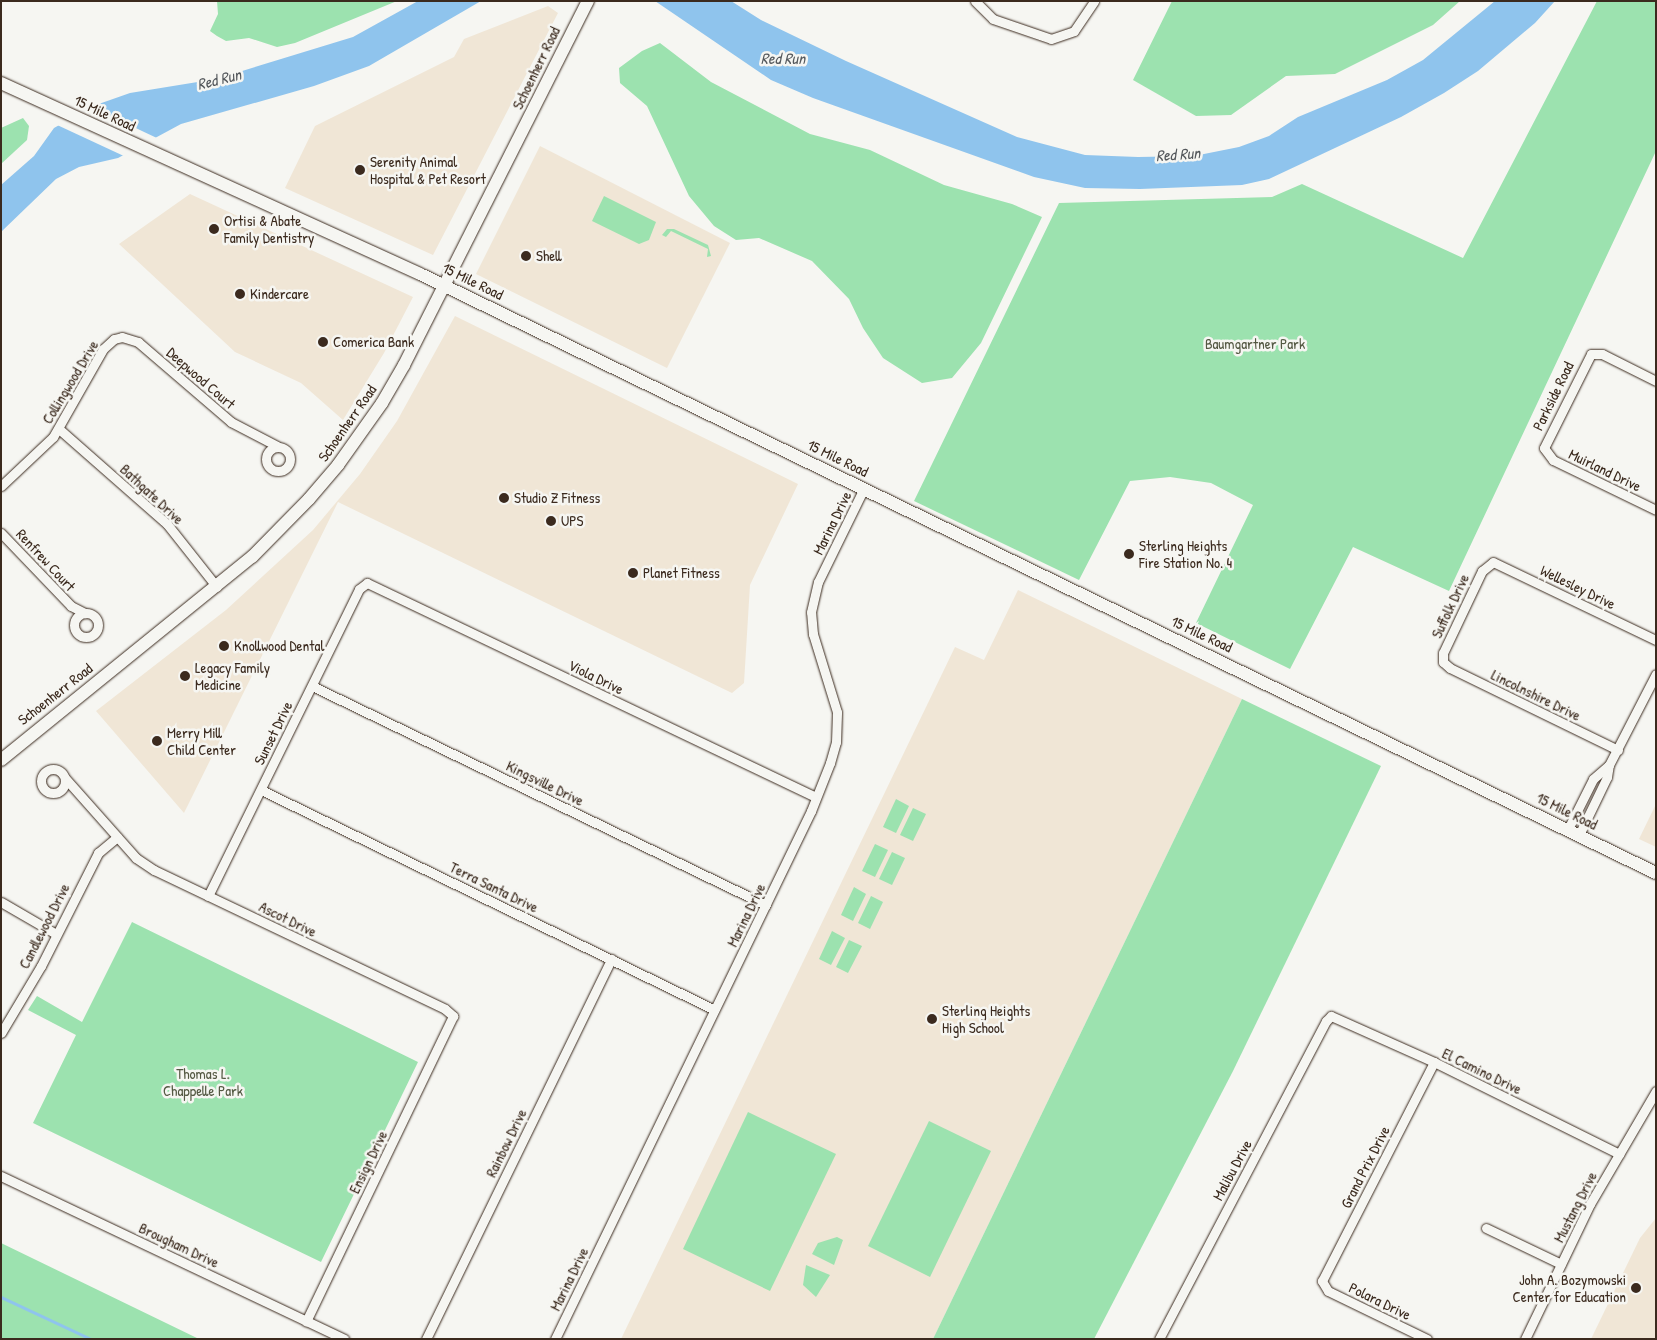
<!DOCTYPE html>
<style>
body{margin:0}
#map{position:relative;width:1657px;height:1340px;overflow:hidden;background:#f6f6f2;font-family:"Patrick Hand",sans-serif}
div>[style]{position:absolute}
.built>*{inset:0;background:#f0e6d6}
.green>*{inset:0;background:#9ce2af}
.water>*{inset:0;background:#8fc4ed}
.pier>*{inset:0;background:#f6f6f2}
.stream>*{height:2.5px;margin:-1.25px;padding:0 1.25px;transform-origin:1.25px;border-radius:1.25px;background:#8fc4ed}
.roads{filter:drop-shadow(0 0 1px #3b2a1e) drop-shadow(0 0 1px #3b2a1e)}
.minor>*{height:9px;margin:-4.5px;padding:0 4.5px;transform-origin:4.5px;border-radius:4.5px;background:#f6f6f2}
.minor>.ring{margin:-4.5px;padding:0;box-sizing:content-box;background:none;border:9px solid #f6f6f2;border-radius:50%}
.secondary>*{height:12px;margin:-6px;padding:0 6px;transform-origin:6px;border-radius:6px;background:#f6f6f2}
.dots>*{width:14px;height:14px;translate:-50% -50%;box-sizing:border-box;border:2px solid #f6f6f2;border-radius:50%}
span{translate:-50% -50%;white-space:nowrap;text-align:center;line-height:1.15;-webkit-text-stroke:5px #f6f6f2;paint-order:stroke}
.street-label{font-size:15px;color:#3b2a1e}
.poi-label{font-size:15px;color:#3b2a1e}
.left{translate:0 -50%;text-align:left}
.right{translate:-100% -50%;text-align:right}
.park-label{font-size:15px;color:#535842}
.water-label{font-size:16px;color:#54585c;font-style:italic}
.frame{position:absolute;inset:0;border:2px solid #3b2a1e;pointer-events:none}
</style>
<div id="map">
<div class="built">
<div style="clip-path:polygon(548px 6px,558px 13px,433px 255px,285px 188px,315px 126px,454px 57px,464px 39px)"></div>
<div style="clip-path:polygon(540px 146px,730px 243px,667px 368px,476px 274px)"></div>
<div style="clip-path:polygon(190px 194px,413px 297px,384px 353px,343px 420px,301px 383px,235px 352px,119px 244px)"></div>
<div style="clip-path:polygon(455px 316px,798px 484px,750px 585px,744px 683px,732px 693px,338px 502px,184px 813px,96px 711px,226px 610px,313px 530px,360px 474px,397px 421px)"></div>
<div style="clip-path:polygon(1018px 590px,1242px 699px,933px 1339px,621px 1339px,955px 647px,984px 660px)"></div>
<div style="clip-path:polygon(1656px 804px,1656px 847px,1639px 839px)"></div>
<div style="clip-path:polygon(1656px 1218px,1656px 1339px,1591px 1339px,1640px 1238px)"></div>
</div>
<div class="green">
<div style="clip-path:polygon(217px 1px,397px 1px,295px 43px,277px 47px,249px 38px,226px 41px,217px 36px,210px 31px,218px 14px)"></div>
<div style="clip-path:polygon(1172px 1px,1460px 1px,1433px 25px,1335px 74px,1286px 76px,1231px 115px,1196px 116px,1133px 80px)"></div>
<div style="clip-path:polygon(1597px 1px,1656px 1px,1656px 151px,1449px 591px,1353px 547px,1290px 669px,1196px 623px,1253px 505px,1211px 483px,1170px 477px,1130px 481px,1079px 580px,914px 501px,1059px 203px,1272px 197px,1302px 184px,1463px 258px)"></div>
<div style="clip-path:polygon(660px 43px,711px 82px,810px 134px,870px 150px,944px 185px,1012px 204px,1042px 217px,981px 343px,952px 378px,922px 383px,883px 358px,863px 328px,849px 299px,812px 261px,759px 238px,736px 240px,714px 226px,689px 196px,647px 106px,620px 83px,619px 68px,642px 51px)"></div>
<div style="clip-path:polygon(23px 118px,29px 126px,27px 140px,1px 164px,1px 128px)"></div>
<div style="clip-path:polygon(604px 196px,656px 222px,649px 240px,639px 244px,592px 221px)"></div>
<div style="clip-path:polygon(667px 229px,674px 229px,708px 245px,711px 256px,707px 257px,708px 249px,671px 231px,666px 237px,662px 235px)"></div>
<div style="clip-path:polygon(1242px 699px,1381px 766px,1233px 1071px,1094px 1339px,933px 1339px)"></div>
<div style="clip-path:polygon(896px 799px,909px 806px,896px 833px,883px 827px)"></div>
<div style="clip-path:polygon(913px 808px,926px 814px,913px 841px,900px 835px)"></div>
<div style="clip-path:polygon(875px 844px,888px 850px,875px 877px,862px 871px)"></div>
<div style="clip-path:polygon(892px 852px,905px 858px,892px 885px,879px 879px)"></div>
<div style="clip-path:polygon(854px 887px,866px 894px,853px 921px,841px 915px)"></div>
<div style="clip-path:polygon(871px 896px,883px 902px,870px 929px,858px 923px)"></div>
<div style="clip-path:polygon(132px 922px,418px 1062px,321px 1262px,33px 1123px,76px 1035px,28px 1010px,37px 996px,82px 1022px)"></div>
<div style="clip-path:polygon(832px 931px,845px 938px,831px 965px,819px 959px)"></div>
<div style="clip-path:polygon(849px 940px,862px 946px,848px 973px,836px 967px)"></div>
<div style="clip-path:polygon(748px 1112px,836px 1154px,770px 1291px,683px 1249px)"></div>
<div style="clip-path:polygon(929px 1121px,991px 1151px,930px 1277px,868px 1246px)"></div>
<div style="clip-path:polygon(837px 1237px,843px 1240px,834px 1265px,812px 1254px,818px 1243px)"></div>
<div style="clip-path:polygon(1px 1243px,199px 1339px,1px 1339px)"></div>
<div style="clip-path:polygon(806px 1265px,830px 1275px,816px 1297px,803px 1285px)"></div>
</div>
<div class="water">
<div style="clip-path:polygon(418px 1px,481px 1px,369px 66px,314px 86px,181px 124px,118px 158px,79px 167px,56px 179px,1px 232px,1px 185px,34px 156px,54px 128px,93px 106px,130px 93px,216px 79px,353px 37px)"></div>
<div style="clip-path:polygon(655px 1px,731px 1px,761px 20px,846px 61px,1017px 137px,1085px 155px,1138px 157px,1194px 156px,1239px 147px,1269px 136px,1298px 117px,1387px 80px,1423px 60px,1495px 1px,1555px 1px,1535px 23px,1478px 71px,1444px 93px,1401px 117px,1269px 179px,1242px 185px,1140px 189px,1085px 188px,1034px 177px,813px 98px,771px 80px)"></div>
</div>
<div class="pier">
<div style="clip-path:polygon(89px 106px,159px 139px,126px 157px,55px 124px)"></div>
</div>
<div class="stream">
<div style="left:1px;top:1297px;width:99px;rotate:25deg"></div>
</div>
<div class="roads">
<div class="minor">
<div style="left:975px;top:1px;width:25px;rotate:45deg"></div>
<div style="left:993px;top:19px;width:61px;rotate:19deg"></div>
<div style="left:1051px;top:39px;width:24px;rotate:-19deg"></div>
<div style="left:1074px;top:31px;width:36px;rotate:-56deg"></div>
<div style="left:1656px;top:381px;width:60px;rotate:-153.4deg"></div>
<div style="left:1602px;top:354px;width:11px;rotate:180deg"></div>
<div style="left:1591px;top:354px;width:105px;rotate:116.6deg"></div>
<div style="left:1544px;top:448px;width:15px;rotate:53deg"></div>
<div style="left:1553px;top:460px;width:114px;rotate:25.9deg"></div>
<div style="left:59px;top:429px;width:144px;rotate:41.3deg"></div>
<div style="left:167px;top:524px;width:80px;rotate:51.6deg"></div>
<div class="ring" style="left:266px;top:447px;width:15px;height:15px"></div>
<div style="left:1px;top:486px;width:71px;rotate:-43.3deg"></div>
<div style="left:53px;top:437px;width:101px;rotate:-60.4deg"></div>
<div style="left:103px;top:349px;width:15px;rotate:-42deg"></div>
<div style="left:114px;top:339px;width:8px;rotate:-14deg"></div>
<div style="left:122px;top:337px;width:17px;rotate:17deg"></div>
<div style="left:138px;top:342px;width:123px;rotate:40.7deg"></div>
<div style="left:231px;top:422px;width:52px;rotate:27.6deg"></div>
<div style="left:1px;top:533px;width:101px;rotate:46.2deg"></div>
<div style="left:71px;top:606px;width:16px;rotate:27deg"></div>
<div class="ring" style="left:74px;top:613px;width:15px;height:15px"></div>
<div style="left:312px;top:686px;width:504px;rotate:25.75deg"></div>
<div style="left:1618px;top:750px;width:187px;rotate:-154deg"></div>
<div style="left:1450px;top:668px;width:9px;rotate:-139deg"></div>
<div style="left:1443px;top:662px;width:9px;rotate:-90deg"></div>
<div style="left:1443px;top:653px;width:91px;rotate:-64.6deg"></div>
<div style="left:1482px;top:571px;width:14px;rotate:-39deg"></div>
<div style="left:1493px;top:562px;width:181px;rotate:25.6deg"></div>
<div class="ring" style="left:41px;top:769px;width:15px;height:15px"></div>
<div style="left:65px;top:778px;width:107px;rotate:48.4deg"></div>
<div style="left:136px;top:858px;width:22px;rotate:34deg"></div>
<div style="left:154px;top:870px;width:322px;rotate:25.5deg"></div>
<div style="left:445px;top:1009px;width:11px;rotate:41deg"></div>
<div style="left:453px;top:1016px;width:339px;rotate:115.7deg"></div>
<div style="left:261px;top:790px;width:504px;rotate:25.85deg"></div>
<div style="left:1568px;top:829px;width:56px;rotate:-63.4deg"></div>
<div style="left:1593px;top:779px;width:21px;rotate:-41deg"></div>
<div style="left:1579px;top:835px;width:64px;rotate:-64.2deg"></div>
<div style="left:1607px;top:777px;width:12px;rotate:-81deg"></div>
<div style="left:1609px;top:765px;width:102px;rotate:-62.7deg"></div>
<div style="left:208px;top:896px;width:342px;rotate:-63.8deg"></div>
<div style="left:359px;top:589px;width:10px;rotate:-37deg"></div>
<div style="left:367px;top:583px;width:497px;rotate:25.5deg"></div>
<div style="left:1px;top:902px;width:64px;rotate:30.2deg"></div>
<div style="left:1px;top:1033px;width:78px;rotate:-59.2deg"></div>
<div style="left:41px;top:966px;width:127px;rotate:-63.2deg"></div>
<div style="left:98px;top:853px;width:25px;rotate:-40deg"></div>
<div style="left:1px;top:1176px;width:380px;rotate:25.4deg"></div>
<div style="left:1486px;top:1228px;width:83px;rotate:25.6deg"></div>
<div style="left:426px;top:1339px;width:423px;rotate:-64deg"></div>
<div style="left:555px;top:1339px;width:587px;rotate:-64.13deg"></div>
<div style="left:811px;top:811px;width:52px;rotate:-68.4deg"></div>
<div style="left:830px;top:763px;width:22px;rotate:-74deg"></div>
<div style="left:836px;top:742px;width:30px;rotate:-88deg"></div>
<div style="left:837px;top:712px;width:82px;rotate:-107.1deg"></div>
<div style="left:813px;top:634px;width:22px;rotate:-95deg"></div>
<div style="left:811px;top:612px;width:31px;rotate:-77deg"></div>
<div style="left:818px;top:582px;width:105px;rotate:-63.9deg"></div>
<div style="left:1159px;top:1339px;width:359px;rotate:-62.3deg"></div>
<div style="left:1326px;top:1021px;width:7px;rotate:-45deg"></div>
<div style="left:1331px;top:1016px;width:113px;rotate:24.1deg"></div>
<div style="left:1434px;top:1062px;width:207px;rotate:26.4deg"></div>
<div style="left:1427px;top:1339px;width:110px;rotate:-154.1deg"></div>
<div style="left:1328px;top:1291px;width:12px;rotate:-121deg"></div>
<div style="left:1322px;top:1281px;width:246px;rotate:-62.9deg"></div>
<div style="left:1525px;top:1339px;width:150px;rotate:-64.3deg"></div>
<div style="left:1590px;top:1204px;width:131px;rotate:-59.7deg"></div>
</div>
<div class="secondary">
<div style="left:1px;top:83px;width:460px;rotate:24.5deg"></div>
<div style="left:420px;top:274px;width:1373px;rotate:25.86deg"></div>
<div style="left:1px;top:760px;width:323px;rotate:-39deg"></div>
<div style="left:252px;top:557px;width:81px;rotate:-45.5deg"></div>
<div style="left:309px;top:499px;width:45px;rotate:-49.5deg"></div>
<div style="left:338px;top:465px;width:76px;rotate:-54.6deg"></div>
<div style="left:382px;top:403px;width:44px;rotate:-59.9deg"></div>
<div style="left:404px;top:365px;width:408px;rotate:-63.2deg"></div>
</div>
</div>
<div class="dots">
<div style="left:360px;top:170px;background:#3b2a1e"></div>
<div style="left:214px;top:229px;background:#3b2a1e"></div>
<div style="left:526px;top:256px;background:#3b2a1e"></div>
<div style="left:240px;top:294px;background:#3b2a1e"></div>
<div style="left:323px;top:342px;background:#3b2a1e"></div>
<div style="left:504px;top:498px;background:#3b2a1e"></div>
<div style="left:551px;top:521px;background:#3b2a1e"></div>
<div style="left:1129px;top:554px;background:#3b2a1e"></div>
<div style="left:633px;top:573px;background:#3b2a1e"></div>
<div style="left:224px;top:646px;background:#3b2a1e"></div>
<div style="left:185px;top:676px;background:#3b2a1e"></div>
<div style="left:157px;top:741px;background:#3b2a1e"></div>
<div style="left:932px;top:1019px;background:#3b2a1e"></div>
<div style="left:1636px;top:1288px;background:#3b2a1e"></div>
</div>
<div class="street-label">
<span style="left:536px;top:68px;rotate:-64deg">Schoenherr Road</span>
<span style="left:105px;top:113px;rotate:25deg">15 Mile Road</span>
<span style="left:473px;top:281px;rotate:26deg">15 Mile Road</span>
<span style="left:201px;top:378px;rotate:41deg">Deepwood Court</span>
<span style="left:70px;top:382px;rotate:-59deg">Collingwood Drive</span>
<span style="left:1553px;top:396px;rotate:-64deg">Parkside Road</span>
<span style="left:347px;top:423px;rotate:-55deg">Schoenherr Road</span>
<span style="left:838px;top:458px;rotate:26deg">15 Mile Road</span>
<span style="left:1605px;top:470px;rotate:26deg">Muirland Drive</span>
<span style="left:152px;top:494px;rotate:43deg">Bathgate Drive</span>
<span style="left:832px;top:523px;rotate:-64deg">Marina Drive</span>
<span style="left:46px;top:560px;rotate:47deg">Renfrew Court</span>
<span style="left:1578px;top:587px;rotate:26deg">Wellesley Drive</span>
<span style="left:1450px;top:606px;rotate:-65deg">Suffolk Drive</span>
<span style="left:1202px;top:634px;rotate:25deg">15 Mile Road</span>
<span style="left:596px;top:677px;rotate:26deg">Viola Drive</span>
<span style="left:55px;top:694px;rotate:-38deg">Schoenherr Road</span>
<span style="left:1536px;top:695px;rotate:26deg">Lincolnshire Drive</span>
<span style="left:273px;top:733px;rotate:-64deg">Sunset Drive</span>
<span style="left:545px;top:783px;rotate:26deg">Kingsville Drive</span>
<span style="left:1567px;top:811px;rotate:26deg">15 Mile Road</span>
<span style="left:494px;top:887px;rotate:26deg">Terra Santa Drive</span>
<span style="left:746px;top:915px;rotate:-64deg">Marina Drive</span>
<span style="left:288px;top:919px;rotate:26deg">Ascot Drive</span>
<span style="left:44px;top:926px;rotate:-63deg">Candlewood Drive</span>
<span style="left:1482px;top:1071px;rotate:26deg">El Camino Drive</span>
<span style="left:506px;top:1143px;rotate:-64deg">Rainbow Drive</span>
<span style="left:368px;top:1162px;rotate:-64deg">Ensign Drive</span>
<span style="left:1365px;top:1167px;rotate:-63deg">Grand Prix Drive</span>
<span style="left:1232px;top:1170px;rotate:-62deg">Malibu Drive</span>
<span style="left:1575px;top:1207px;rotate:-63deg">Mustang Drive</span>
<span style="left:179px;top:1245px;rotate:25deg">Brougham Drive</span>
<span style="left:569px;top:1279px;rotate:-64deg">Marina Drive</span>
<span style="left:1380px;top:1301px;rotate:26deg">Polara Drive</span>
</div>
<div class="poi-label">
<span class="left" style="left:370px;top:170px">Serenity Animal<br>Hospital &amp; Pet Resort</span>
<span class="left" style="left:224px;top:229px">Ortisi &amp; Abate<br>Family Dentistry</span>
<span class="left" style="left:536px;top:256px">Shell</span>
<span class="left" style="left:250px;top:294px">Kindercare</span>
<span class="left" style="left:333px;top:342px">Comerica Bank</span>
<span class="left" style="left:514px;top:498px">Studio Z Fitness</span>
<span class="left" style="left:561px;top:521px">UPS</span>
<span class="left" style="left:1139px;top:554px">Sterling Heights<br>Fire Station No. 4</span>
<span class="left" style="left:643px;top:573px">Planet Fitness</span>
<span class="left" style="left:234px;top:646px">Knollwood Dental</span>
<span class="left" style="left:195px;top:676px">Legacy Family<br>Medicine</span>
<span class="left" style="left:167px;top:741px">Merry Mill<br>Child Center</span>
<span class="left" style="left:942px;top:1019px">Sterling Heights<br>High School</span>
<span class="right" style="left:1626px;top:1288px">John A. Bozymowski<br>Center for Education</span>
</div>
<div class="park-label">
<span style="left:1255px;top:344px">Baumgartner Park</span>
<span style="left:203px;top:1082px">Thomas L.<br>Chappelle Park</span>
</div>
<div class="water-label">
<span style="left:783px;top:58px">Red Run</span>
<span style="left:219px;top:79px;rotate:-14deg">Red Run</span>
<span style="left:1178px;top:154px;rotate:-4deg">Red Run</span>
</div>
<div class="frame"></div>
</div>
